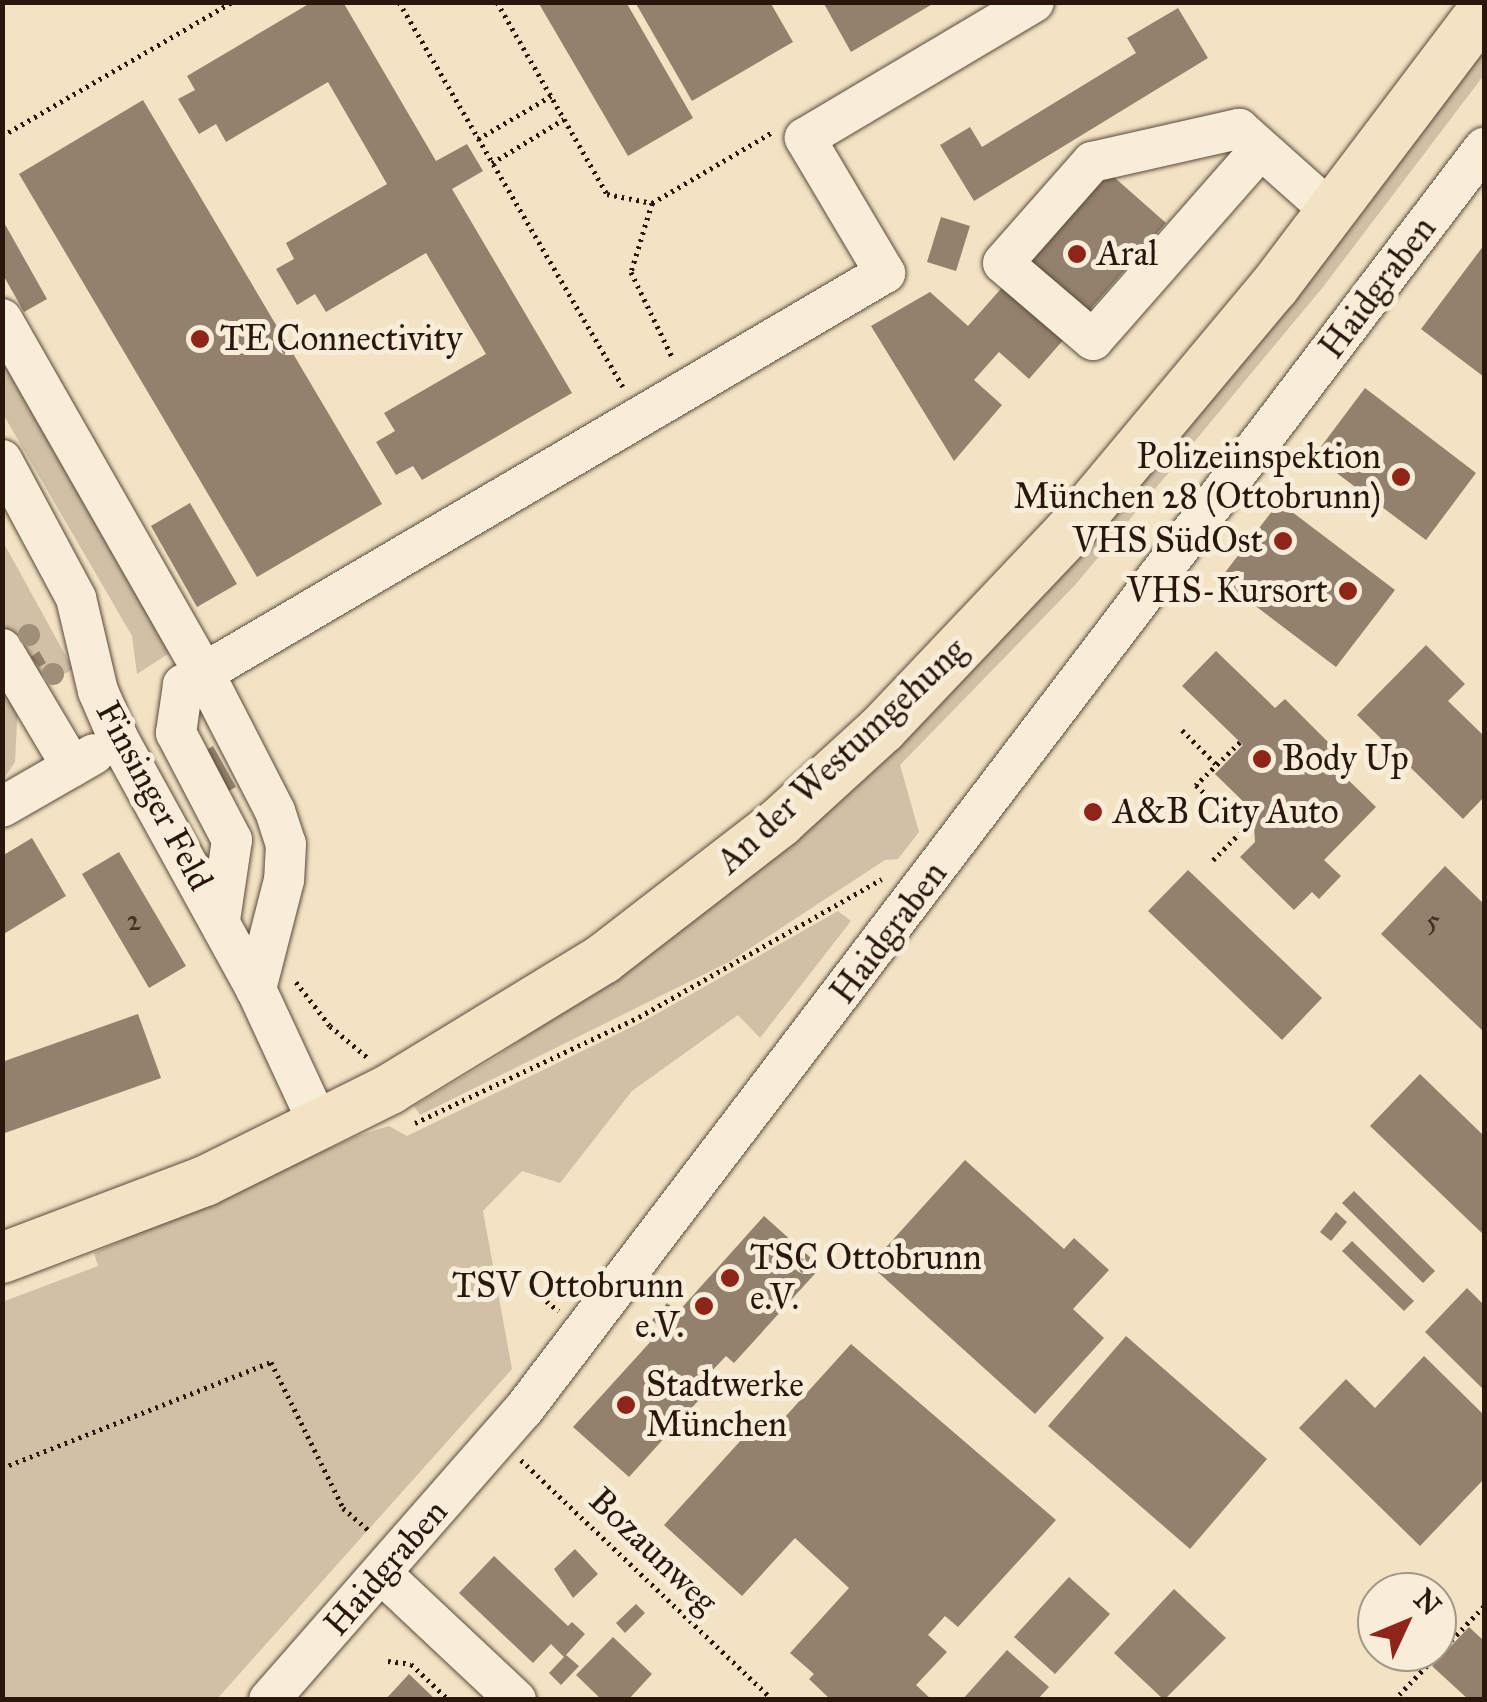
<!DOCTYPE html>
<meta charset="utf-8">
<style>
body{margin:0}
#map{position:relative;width:1487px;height:1702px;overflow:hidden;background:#f2e3c4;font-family:"IM FELL Great Primer",serif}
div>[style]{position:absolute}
.green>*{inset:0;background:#d0c0a5}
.building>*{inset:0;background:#92816c}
.path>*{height:5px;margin-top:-2.5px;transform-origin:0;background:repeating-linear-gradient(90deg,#29170c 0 2.5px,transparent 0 7.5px)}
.roads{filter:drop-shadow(0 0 2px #5b4a3a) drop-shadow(0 0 2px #5b4a3a)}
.minor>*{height:40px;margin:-20px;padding:0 20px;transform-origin:20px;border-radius:20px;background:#f7edd9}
.major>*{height:50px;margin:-25px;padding:0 25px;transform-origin:25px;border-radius:25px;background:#f2e3c4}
.trees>*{width:22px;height:22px;margin:-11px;border-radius:50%;background:#9f8f78}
.dots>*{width:28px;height:28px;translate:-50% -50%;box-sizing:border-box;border:5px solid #f7edd9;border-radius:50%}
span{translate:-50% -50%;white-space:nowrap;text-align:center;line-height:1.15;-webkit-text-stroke:10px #f7edd9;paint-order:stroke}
.number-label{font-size:30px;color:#433224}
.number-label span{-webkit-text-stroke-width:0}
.poi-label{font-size:35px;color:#29170c}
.left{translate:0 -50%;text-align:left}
.right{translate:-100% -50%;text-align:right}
.street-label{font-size:35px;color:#29170c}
.frame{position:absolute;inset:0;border:5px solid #29170c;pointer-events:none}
.north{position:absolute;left:1357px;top:1572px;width:100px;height:100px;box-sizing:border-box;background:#f7edd9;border:2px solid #a59787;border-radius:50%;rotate:46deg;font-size:28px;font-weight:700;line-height:40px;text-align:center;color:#29170c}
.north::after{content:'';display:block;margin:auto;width:35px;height:45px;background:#8f2418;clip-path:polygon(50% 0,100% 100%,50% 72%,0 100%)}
</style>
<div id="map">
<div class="green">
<div style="clip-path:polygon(1484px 39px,1484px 75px,1323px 287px,1076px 584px,900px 765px,919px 832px,898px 859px,885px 860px,729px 962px,420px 1115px,414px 1106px,498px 1056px,708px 905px)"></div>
<div style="clip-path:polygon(2px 361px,171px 652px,137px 674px,132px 636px,3px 414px)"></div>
<div style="clip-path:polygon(2px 540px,73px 669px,38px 689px,3px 629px)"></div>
<div style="clip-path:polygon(2px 677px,18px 703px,15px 762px,3px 780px)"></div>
<div style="clip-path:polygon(838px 911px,851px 921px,760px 1038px,738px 1015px,632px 1091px,560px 1183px,522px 1171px,483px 1211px,512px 1369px,217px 1699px,3px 1699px,2px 1302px,98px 1266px,94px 1253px,357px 1136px,389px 1126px,407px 1136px,644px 1021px)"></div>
</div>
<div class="building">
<div style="clip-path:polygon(312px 2px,343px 2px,436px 161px,467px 144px,483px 171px,452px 189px,572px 393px,422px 480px,413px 466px,396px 475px,376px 442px,395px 431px,384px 413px,486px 354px,426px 253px,326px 312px,315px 294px,297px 305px,276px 269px,294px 259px,286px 243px,387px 184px,328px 82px,226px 142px,216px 124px,199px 134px,178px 99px,195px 90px,187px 76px)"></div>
<div style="clip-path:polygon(538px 2px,626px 2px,693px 118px,628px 156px)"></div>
<div style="clip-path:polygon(635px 2px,770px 2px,793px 42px,692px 101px)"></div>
<div style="clip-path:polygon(823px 2px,936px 2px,851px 52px)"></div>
<div style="clip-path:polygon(1178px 8px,1208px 58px,974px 201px,940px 145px,970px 127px,982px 147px,1136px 53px,1127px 38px)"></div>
<div style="clip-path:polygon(143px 100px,382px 504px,257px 577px,19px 174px)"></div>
<div style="clip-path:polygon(1106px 170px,1166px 223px,1029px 379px,999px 352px,974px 380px,1002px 405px,954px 461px,871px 326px,930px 292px,968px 326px)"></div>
<div style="clip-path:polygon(941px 217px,970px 226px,956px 271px,927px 262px)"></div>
<div style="clip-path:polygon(2px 219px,47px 299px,24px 312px,2px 273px)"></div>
<div style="clip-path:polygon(1484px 245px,1484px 377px,1421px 329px)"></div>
<div style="clip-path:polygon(1365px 388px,1476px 473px,1426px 540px,1314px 456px)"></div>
<div style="clip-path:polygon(1279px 502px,1395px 590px,1336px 667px,1220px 579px)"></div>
<div style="clip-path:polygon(190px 503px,237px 584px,197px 607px,151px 526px)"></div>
<div style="clip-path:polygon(1426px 645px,1465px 684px,1448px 701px,1484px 736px,1484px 797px,1463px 819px,1357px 715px)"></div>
<div style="clip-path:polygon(39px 651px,46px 663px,39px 667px,31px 657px)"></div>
<div style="clip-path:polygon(1216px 651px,1275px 708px,1285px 699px,1344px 758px,1335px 767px,1376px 807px,1324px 860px,1341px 876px,1319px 899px,1312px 892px,1294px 910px,1240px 857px,1255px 842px,1253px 811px,1215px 774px,1243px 745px,1182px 686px)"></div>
<div style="clip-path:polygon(213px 746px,236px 787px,221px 795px,198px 755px)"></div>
<div style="clip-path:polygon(32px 838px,66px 896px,2px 935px,2px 856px)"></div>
<div style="clip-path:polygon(119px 852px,186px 966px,149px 988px,82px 874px)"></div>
<div style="clip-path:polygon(1445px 866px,1484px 904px,1484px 1032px,1381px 934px)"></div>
<div style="clip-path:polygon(1188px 870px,1322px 998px,1282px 1040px,1148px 911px)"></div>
<div style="clip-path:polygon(138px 1014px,161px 1078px,2px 1134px,2px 1062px)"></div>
<div style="clip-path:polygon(1420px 1074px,1484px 1136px,1484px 1235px,1370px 1126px)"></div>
<div style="clip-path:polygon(965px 1160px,1064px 1249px,1074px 1238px,1109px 1270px,1073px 1309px,1104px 1338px,1035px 1414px,870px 1265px)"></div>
<div style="clip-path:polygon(1354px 1191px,1435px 1271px,1423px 1283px,1342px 1203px)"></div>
<div style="clip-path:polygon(1336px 1212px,1347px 1222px,1331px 1241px,1320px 1232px)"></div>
<div style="clip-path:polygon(764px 1216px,821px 1267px,734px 1363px,726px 1356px,710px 1373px,717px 1380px,629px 1477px,573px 1427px,662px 1329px,652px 1320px,667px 1303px,678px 1312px)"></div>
<div style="clip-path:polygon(1352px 1241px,1414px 1301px,1404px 1311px,1342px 1251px)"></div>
<div style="clip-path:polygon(1467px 1288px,1484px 1305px,1484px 1390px,1425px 1332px)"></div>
<div style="clip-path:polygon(1126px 1336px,1267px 1459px,1190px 1549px,1048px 1426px)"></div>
<div style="clip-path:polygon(851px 1344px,1056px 1520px,958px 1627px,945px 1616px,928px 1635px,947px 1652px,916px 1685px,932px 1700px,831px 1700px,809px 1679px,814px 1674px,790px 1653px,849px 1588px,795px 1538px,742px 1596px,664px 1525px,762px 1417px,775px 1428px)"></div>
<div style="clip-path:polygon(1424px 1356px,1484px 1415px,1484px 1479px,1420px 1546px,1299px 1428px,1346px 1379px,1375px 1408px)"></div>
<div style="clip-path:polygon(575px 1549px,598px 1574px,573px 1598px,554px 1569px)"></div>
<div style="clip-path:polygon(494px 1556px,568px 1626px,572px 1622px,585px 1634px,566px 1655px,579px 1666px,561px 1685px,549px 1673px,564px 1657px,551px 1644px,533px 1663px,459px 1593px)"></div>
<div style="clip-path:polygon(1069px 1577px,1110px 1614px,1055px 1674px,1014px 1637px)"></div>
<div style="clip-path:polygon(1174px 1589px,1226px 1638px,1164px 1700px,1114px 1653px)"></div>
<div style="clip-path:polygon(636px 1604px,645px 1613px,625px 1633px,616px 1623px)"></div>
<div style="clip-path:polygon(1469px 1627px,1484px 1641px,1484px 1700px,1469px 1700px,1432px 1666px)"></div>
<div style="clip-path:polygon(613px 1637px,652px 1674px,628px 1700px,602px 1700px,576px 1675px)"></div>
<div style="clip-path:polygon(1007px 1650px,1049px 1687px,1037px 1700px,962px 1700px)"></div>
<div style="clip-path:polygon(409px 1674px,436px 1700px,385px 1700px)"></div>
</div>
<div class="path">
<div style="left:399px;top:2px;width:445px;rotate:59.8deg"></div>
<div style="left:497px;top:2px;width:221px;rotate:60.2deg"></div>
<div style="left:607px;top:194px;width:46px;rotate:11.3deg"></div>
<div style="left:652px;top:203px;width:138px;rotate:-30.5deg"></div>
<div style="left:2px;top:136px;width:266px;rotate:-30.2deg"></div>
<div style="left:478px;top:139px;width:85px;rotate:-30.5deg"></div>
<div style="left:492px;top:163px;width:84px;rotate:-31.4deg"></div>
<div style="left:652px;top:203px;width:72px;rotate:106.9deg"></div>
<div style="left:631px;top:272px;width:94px;rotate:64.2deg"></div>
<div style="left:1182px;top:730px;width:49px;rotate:45deg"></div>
<div style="left:1240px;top:742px;width:62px;rotate:135.7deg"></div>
<div style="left:1196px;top:785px;width:65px;rotate:43.8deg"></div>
<div style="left:1243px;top:830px;width:11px;rotate:-15deg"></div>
<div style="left:1213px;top:860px;width:42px;rotate:-45deg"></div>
<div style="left:296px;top:982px;width:56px;rotate:52.3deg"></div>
<div style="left:330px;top:1026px;width:48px;rotate:40deg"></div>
<div style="left:415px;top:1123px;width:248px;rotate:-25.3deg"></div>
<div style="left:639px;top:1017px;width:279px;rotate:-29.6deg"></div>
<div style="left:529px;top:1287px;width:38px;rotate:39deg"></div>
<div style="left:521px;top:1460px;width:348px;rotate:43.6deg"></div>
<div style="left:2px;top:1468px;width:289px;rotate:-21.5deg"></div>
<div style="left:271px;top:1362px;width:163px;rotate:63.7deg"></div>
<div style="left:343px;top:1508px;width:35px;rotate:41deg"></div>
<div style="left:388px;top:1661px;width:23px;rotate:7deg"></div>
<div style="left:411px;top:1664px;width:52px;rotate:43.5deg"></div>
<div style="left:1394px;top:1700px;width:130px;rotate:-46.2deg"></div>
</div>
<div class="roads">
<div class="minor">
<div style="left:1258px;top:152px;width:250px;rotate:131.3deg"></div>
<div style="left:1093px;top:340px;width:118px;rotate:-139.5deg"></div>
<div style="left:1003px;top:263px;width:135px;rotate:-48.6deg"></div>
<div style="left:1092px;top:162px;width:151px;rotate:-12.7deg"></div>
<div style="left:1239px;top:129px;width:123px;rotate:41.7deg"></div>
<div style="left:2px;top:319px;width:403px;rotate:60.3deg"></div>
<div style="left:202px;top:669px;width:160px;rotate:62.8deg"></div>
<div style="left:275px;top:811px;width:35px;rotate:72deg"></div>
<div style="left:286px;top:844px;width:36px;rotate:93deg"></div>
<div style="left:284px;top:880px;width:113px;rotate:104.4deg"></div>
<div style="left:2px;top:460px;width:157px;rotate:61.8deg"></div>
<div style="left:76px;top:598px;width:96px;rotate:76.7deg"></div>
<div style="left:98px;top:691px;width:53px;rotate:66.8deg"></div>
<div style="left:119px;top:740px;width:284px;rotate:61.2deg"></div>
<div style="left:256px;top:989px;width:152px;rotate:65.1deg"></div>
<div style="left:2px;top:649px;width:137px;rotate:59.3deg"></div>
<div style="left:2px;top:807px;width:106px;rotate:-29.9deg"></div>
<div style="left:220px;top:920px;width:81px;rotate:-81.5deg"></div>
<div style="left:232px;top:840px;width:121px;rotate:-117.6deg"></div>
<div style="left:176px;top:733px;width:49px;rotate:-81.7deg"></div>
<div style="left:183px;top:685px;width:814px;rotate:-30.41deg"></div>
<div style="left:885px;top:273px;width:157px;rotate:-120.7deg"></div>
<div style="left:805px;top:138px;width:266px;rotate:-30.7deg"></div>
<div style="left:382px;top:1574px;width:184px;rotate:43.2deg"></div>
<div style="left:269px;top:1700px;width:387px;rotate:-48.8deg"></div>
<div style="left:524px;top:1409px;width:1585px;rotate:-52.72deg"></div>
</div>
<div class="major">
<div style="left:2px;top:1258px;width:217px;rotate:-20.8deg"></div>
<div style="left:205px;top:1181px;width:207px;rotate:-26.4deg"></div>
<div style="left:390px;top:1089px;width:250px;rotate:-31.4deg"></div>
<div style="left:603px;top:959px;width:224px;rotate:-37.7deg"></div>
<div style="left:780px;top:822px;width:138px;rotate:-42.4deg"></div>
<div style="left:882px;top:729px;width:270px;rotate:-46.5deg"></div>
<div style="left:1068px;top:533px;width:321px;rotate:-50.1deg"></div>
<div style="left:1274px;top:287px;width:348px;rotate:-52.9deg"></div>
</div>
</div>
<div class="trees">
<div style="left:29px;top:635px"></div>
<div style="left:53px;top:674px"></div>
</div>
<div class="dots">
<div style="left:1077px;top:254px;background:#8f2418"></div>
<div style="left:200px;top:339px;background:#8f2418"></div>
<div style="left:1401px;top:477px;background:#8f2418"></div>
<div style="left:1283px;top:541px;background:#8f2418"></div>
<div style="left:1348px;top:591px;background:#8f2418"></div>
<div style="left:1262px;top:759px;background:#8f2418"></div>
<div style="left:1093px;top:812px;background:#8f2418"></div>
<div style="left:730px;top:1278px;background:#8f2418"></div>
<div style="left:704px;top:1306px;background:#8f2418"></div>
<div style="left:626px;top:1405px;background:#8f2418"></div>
</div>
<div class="number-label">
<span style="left:134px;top:920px">2</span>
<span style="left:1433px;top:920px">5</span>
</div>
<div class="poi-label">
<span class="left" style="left:1097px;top:254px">Aral</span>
<span class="left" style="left:220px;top:339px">TE Connectivity</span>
<span class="right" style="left:1381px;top:477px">Polizeiinspektion<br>München 28 (Ottobrunn)</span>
<span class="right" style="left:1263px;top:541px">VHS SüdOst</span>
<span class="right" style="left:1328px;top:591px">VHS-Kursort</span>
<span class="left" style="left:1282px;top:759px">Body Up</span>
<span class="left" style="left:1113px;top:812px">A&amp;B City Auto</span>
<span class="left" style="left:750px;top:1278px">TSC Ottobrunn<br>e.V.</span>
<span class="right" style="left:684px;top:1306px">TSV Ottobrunn<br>e.V.</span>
<span class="left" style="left:646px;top:1405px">Stadtwerke<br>München</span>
</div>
<div class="street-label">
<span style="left:1378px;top:288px;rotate:-53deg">Haidgraben</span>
<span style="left:842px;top:756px;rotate:-43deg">An der Westumgehung</span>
<span style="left:154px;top:796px;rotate:62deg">Finsinger Feld</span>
<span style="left:889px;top:933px;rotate:-53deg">Haidgraben</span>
<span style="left:653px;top:1551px;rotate:44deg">Bozaunweg</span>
<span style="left:386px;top:1568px;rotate:-49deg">Haidgraben</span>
</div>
<div class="frame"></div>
<div class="north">N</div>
</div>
